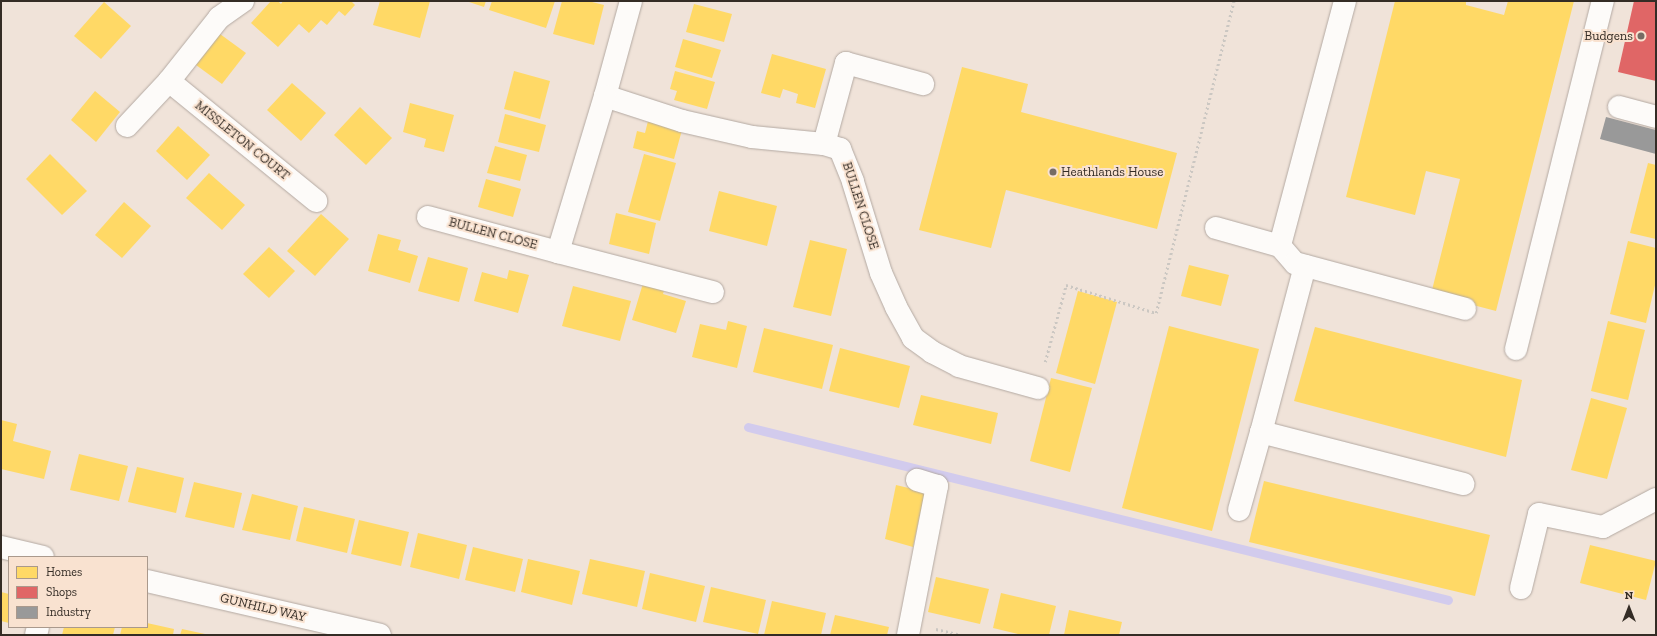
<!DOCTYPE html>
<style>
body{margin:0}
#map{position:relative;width:1657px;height:636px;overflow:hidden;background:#f0e3d9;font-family:"Zilla Slab",serif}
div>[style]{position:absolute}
.homes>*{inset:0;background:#ffd966}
.shops>*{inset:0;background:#e06666}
.industry>*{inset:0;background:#999}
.stream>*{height:9px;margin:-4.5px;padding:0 4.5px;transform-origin:4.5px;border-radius:4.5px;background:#d2cbed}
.path>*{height:2.5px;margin-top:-1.25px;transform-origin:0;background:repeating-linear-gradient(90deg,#cbc7c2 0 2px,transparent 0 5px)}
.roads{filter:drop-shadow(0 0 1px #b3a9a2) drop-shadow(0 0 1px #b3a9a2)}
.minor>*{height:22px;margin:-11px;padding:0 11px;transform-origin:11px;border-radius:11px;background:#fdfbf9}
.dots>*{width:11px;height:11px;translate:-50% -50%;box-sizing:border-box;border:2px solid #f9e2d0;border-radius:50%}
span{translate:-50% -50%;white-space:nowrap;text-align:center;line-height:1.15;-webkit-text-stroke:4px #f9e2d0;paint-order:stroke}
.poi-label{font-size:13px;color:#342c25}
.right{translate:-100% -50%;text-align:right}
.left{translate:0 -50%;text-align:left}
.street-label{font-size:13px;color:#342c25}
.frame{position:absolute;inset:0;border:2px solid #342c25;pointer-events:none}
.legend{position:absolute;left:8px;top:556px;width:140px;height:72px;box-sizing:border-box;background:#f9e2d0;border:1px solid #aa998c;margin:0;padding:5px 7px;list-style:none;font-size:12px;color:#342c25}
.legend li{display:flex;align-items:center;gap:8px;height:20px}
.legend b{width:20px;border:1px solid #aa998c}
.north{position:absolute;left:1609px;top:588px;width:40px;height:40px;-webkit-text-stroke:3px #f9e2d0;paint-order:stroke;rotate:0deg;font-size:11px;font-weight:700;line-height:16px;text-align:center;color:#342c25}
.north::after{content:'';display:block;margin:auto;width:14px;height:18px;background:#342c25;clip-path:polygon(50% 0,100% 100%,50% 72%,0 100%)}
</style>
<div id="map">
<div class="homes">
<div style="clip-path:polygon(271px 1px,278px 1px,281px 4px,283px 1px,351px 1px,355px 5px,345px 16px,339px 11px,327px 25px,321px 20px,309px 33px,299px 24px,278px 47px,251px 23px)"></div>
<div style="clip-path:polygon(380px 1px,430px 1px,420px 38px,373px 25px)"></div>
<div style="clip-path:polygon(466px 1px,486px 1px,484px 7px)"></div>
<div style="clip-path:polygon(492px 1px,555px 1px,546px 28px,489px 10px)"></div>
<div style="clip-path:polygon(562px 1px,588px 1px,604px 5px,594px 45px,553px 34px)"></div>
<div style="clip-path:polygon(1395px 1px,1466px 1px,1466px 5px,1504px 15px,1508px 1px,1574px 1px,1496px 311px,1431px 294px,1460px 179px,1426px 171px,1415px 215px,1346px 197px)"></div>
<div style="clip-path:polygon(104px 2px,131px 26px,101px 59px,74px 36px)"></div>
<div style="clip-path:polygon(694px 4px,732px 14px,724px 42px,686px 32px)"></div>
<div style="clip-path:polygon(220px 34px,246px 53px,222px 84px,196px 65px)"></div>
<div style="clip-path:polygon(683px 39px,721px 50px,712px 78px,675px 67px)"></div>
<div style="clip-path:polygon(772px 54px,826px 69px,815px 108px,796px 103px,798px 94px,783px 89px,780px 98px,761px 93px)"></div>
<div style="clip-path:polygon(962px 67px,1028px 84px,1021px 112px,1177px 153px,1157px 229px,1006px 190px,991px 248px,919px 230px)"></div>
<div style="clip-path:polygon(514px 71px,550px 81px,540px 119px,504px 109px)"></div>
<div style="clip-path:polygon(675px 71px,715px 82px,707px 109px,674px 100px,677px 91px,670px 89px)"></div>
<div style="clip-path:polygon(292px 83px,326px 113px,301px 141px,267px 110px)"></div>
<div style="clip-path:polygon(95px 91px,120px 112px,96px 142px,71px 120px)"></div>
<div style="clip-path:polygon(410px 103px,454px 115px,444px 152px,424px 147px,426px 139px,403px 132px)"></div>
<div style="clip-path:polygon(360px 107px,392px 138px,366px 165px,334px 135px)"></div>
<div style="clip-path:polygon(505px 114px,546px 125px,539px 152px,498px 142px)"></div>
<div style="clip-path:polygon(648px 121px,682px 130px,674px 159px,633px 148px,637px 131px,645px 133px)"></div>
<div style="clip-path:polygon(178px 126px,210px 155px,187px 180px,156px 151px)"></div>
<div style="clip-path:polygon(495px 146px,527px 155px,520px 181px,487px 173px)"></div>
<div style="clip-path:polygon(50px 154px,87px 191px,62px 215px,26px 179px)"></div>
<div style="clip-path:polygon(644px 154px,676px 163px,660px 221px,628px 212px)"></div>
<div style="clip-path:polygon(1648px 163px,1656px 165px,1656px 239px,1630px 233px)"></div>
<div style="clip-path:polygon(209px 173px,245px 205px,222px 230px,186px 198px)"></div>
<div style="clip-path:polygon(486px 179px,521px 189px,513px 217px,478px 207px)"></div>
<div style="clip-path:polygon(719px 191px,777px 206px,767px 246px,709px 231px)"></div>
<div style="clip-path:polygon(124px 202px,151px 226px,122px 258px,95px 235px)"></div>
<div style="clip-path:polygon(616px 213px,656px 223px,649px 254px,609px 244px)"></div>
<div style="clip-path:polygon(321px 214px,349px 239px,315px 276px,287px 251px)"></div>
<div style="clip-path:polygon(378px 234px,401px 240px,398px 250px,418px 256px,410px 283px,368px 271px)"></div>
<div style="clip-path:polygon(810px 240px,847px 249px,831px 316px,793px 307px)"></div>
<div style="clip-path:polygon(1628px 241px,1656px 248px,1656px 281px,1646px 323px,1610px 314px)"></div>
<div style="clip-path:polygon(269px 247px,295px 271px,269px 298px,243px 274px)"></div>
<div style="clip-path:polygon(428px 257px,468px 268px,459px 302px,418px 291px)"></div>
<div style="clip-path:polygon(1189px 265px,1229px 275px,1221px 306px,1181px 296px)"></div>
<div style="clip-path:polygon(509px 270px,529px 275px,518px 313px,474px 301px,482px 272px,507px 279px)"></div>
<div style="clip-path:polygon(644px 280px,665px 287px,663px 294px,686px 301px,676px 333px,632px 320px)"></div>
<div style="clip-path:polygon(573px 286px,631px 301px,620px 341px,562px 326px)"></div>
<div style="clip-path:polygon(1078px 291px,1117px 302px,1095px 384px,1056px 373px)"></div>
<div style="clip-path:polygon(728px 321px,747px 326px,737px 368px,692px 357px,700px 324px,726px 330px)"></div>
<div style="clip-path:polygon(1608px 321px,1645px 330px,1628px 400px,1591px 391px)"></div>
<div style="clip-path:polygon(1169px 326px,1259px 349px,1212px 531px,1122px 508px)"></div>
<div style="clip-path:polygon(1315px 327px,1522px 380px,1506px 457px,1294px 401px)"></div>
<div style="clip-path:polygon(764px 328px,833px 345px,822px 389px,753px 372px)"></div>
<div style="clip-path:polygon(840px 348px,910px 366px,899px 408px,829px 391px)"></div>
<div style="clip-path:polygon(1051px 378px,1092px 388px,1070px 472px,1030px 461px)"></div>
<div style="clip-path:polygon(921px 395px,998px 413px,991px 444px,913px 425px)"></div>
<div style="clip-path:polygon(1591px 398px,1627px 408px,1607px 479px,1571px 470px)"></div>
<div style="clip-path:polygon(1px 420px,17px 424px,13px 441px,51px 451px,44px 479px,1px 469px)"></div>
<div style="clip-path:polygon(79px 454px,128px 466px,119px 501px,70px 490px)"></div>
<div style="clip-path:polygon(137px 467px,184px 478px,176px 513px,128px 502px)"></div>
<div style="clip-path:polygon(1264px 481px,1490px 535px,1475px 596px,1249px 542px)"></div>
<div style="clip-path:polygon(194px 482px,242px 493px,234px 528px,185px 517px)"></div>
<div style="clip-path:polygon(896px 485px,925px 492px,913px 547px,885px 539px)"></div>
<div style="clip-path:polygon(252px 494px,298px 506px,290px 540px,242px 530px)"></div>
<div style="clip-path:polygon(304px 507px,355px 519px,347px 553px,296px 541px)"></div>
<div style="clip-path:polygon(359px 520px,409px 532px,401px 566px,351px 554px)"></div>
<div style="clip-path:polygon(418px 533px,467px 545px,459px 579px,410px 567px)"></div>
<div style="clip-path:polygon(1590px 545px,1656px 561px,1646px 600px,1580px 583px)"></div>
<div style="clip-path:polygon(473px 547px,523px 559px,515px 592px,465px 580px)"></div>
<div style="clip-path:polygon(528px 559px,580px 571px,572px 605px,521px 592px)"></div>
<div style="clip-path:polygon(590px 559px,645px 571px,637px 607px,582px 594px)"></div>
<div style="clip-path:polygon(650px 573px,705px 586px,696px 622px,642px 609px)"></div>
<div style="clip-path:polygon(936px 577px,989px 589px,980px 624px,928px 612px)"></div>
<div style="clip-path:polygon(711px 587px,766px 600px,758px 634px,703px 622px)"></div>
<div style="clip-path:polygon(1px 592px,9px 594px,9px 623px,1px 621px)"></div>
<div style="clip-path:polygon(1001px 593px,1056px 606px,1049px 635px,1022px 635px,993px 628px)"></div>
<div style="clip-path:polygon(772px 601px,826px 613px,821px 635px,764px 635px)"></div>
<div style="clip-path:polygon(1069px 610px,1122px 622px,1119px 635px,1064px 635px)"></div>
<div style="clip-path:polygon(835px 615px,889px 627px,887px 635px,830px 635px)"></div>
<div style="clip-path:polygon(147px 623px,174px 629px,173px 635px,120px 635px,122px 627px,147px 627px)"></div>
<div style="clip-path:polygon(64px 627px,115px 627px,113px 635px,62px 635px)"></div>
<div style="clip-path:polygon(182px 629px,205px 634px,205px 635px,180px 635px)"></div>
</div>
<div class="shops">
<div style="clip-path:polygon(1634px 1px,1656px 1px,1656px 81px,1618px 72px)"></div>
</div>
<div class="industry">
<div style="clip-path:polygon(1606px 117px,1656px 130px,1656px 154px,1600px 139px)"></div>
</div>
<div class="stream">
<div style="left:748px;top:427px;width:721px;rotate:13.88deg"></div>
</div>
<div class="path">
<div style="left:1045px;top:362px;width:80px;rotate:-74.7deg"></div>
<div style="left:1066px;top:285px;width:94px;rotate:17.3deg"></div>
<div style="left:1156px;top:313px;width:322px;rotate:-76deg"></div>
<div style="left:936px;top:629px;width:26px;rotate:13deg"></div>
</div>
<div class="roads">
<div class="minor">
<div style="left:243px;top:1px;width:29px;rotate:145deg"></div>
<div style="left:219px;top:18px;width:80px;rotate:128.4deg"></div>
<div style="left:169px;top:81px;width:190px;rotate:39.2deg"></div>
<div style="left:631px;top:1px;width:98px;rotate:105.3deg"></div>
<div style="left:605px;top:96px;width:81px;rotate:18deg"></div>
<div style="left:682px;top:121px;width:72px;rotate:12.9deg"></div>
<div style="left:752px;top:137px;width:72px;rotate:5.6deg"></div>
<div style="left:824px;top:144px;width:17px;rotate:17deg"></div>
<div style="left:840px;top:149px;width:35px;rotate:68deg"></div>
<div style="left:853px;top:182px;width:95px;rotate:72.9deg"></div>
<div style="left:881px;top:273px;width:37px;rotate:66deg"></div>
<div style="left:896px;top:307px;width:35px;rotate:61deg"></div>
<div style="left:913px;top:338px;width:24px;rotate:36deg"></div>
<div style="left:932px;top:352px;width:30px;rotate:27deg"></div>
<div style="left:959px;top:366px;width:82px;rotate:15.6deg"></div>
<div style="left:1345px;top:1px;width:253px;rotate:104.9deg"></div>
<div style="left:1280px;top:246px;width:23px;rotate:49deg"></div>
<div style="left:1295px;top:263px;width:176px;rotate:15.1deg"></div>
<div style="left:605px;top:96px;width:163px;rotate:106.8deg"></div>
<div style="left:558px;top:252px;width:160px;rotate:14.5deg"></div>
<div style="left:1619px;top:107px;width:38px;rotate:15deg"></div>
<div style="left:127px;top:126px;width:62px;rotate:-47deg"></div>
<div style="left:824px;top:144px;width:84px;rotate:-74.8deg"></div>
<div style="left:846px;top:63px;width:80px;rotate:15.3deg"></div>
<div style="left:428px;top:217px;width:135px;rotate:15.1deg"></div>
<div style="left:1216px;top:228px;width:66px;rotate:15.7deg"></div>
<div style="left:1305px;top:266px;width:172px;rotate:104.8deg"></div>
<div style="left:1261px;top:432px;width:209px;rotate:14.4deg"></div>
<div style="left:1516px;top:349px;width:359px;rotate:-76deg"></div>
<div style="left:1239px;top:510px;width:81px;rotate:-74.2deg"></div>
<div style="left:1px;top:547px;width:43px;rotate:13.4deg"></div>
<div style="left:147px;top:581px;width:239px;rotate:13deg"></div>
<div style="left:1521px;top:588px;width:76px;rotate:-76.3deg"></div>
<div style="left:1539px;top:514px;width:65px;rotate:11.5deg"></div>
<div style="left:1603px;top:527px;width:60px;rotate:-27.8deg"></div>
<div style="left:36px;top:635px;width:8px;rotate:-76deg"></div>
<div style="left:908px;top:635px;width:152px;rotate:-79deg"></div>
<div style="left:937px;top:486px;width:21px;rotate:-163deg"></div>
</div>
</div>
<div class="dots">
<div style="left:1641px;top:36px;background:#766c64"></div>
<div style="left:1053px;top:172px;background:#766c64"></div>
</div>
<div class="poi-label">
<span class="right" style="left:1633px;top:36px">Budgens</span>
<span class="left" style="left:1061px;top:172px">Heathlands House</span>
</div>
<div class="street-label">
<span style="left:242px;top:141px;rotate:39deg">MISSLETON COURT</span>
<span style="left:860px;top:206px;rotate:72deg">BULLEN CLOSE</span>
<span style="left:493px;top:234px;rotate:15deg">BULLEN CLOSE</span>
<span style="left:263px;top:608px;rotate:13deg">GUNHILD WAY</span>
</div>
<div class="frame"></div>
<ul class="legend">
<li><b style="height:11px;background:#ffd966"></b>Homes</li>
<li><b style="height:11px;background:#e06666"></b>Shops</li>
<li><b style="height:11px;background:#999"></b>Industry</li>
</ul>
<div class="north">N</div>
</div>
